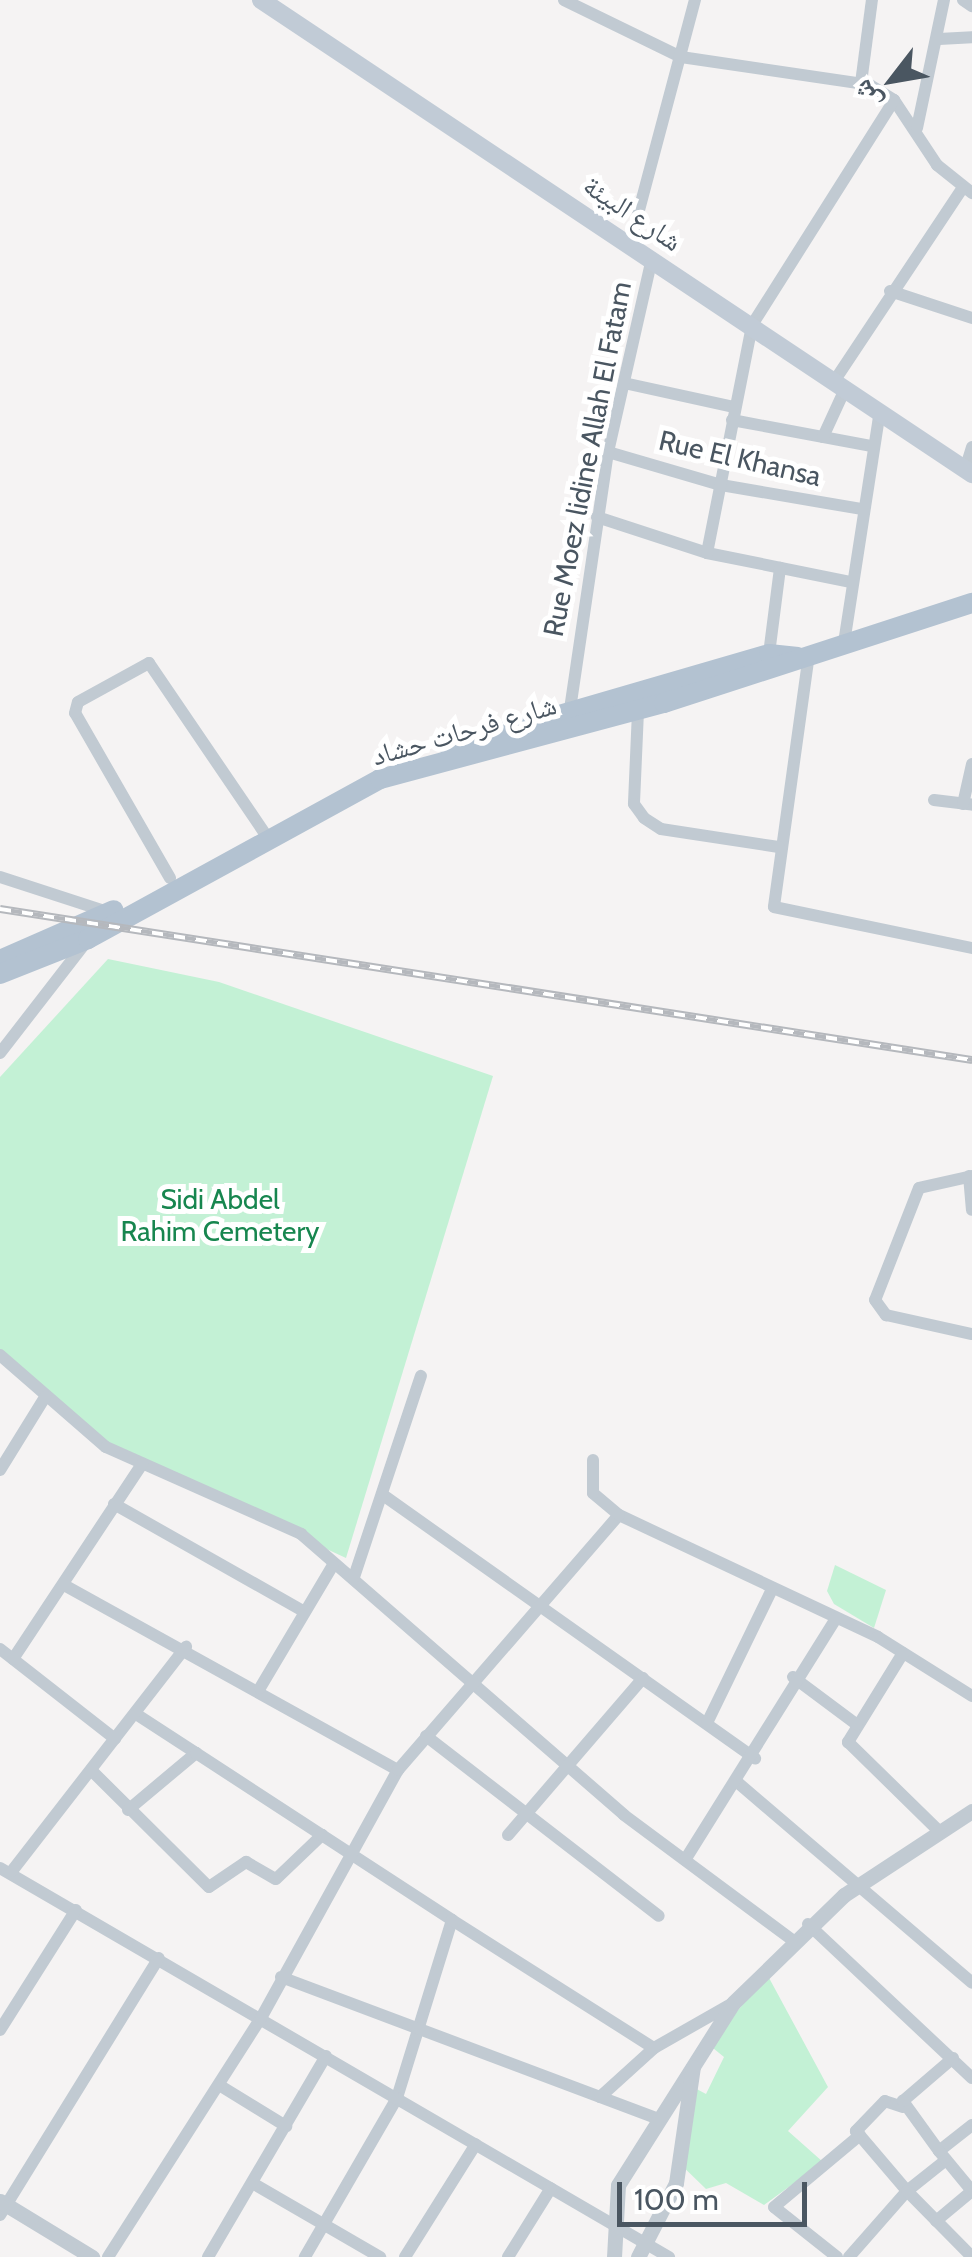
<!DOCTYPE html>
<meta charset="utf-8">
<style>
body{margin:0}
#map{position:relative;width:972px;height:2257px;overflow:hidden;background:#f5f3f3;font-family:Cabin,"Noto Naskh Arabic",sans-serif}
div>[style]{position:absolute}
.green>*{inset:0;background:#c3f1d5}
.minor>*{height:12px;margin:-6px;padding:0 6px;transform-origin:6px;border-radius:6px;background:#c1cad2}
.tertiary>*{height:15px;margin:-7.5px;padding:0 7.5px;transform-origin:7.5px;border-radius:7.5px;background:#c1cad2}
.secondary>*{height:18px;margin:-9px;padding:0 9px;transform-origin:9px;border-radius:9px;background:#c1cbd6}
.primary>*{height:20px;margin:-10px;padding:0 10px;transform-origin:10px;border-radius:10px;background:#b3c2d1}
.rail>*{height:8px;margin-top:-4px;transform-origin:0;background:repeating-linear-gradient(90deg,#fff 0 11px,#b5b8bd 0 22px);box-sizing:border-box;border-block:2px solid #b5b8bd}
span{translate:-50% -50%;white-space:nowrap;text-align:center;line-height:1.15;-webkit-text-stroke:10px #fff;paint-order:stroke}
.street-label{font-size:28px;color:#4a5661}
.park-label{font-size:28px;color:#17864f}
.north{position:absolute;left:842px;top:30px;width:100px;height:100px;-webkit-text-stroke:8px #fff;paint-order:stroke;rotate:239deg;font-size:28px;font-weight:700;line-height:40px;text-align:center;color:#4a5661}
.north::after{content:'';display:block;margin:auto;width:35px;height:45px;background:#4a5661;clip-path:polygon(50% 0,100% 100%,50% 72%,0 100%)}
.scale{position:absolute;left:617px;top:2182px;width:190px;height:45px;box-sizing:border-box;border:5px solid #4a5661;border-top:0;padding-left:12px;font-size:30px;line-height:35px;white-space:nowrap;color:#4a5661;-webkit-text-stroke:8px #fff;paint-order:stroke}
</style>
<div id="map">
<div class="green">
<div style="clip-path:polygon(108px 959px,219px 982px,493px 1076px,346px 1558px,106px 1447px,0 1350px,0 1077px)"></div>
<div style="clip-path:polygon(835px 1565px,886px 1590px,874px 1628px,834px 1604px,827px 1591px)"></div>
<div style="clip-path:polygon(768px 1976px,828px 2087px,788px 2131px,823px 2162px,764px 2205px,726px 2183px,706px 2189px,673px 2157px,691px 2086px,706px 2094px,724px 2057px,708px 2044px)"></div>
</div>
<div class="minor">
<div style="left:564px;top:0;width:130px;rotate:26deg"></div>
<div style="left:681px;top:57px;width:191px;rotate:8.4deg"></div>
<div style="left:870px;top:85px;width:28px;rotate:32deg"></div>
<div style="left:894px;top:100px;width:78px;rotate:56.5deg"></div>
<div style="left:937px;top:165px;width:45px;rotate:38.7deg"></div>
<div style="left:963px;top:0;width:11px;rotate:34deg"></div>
<div style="left:939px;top:39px;width:33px;rotate:-3deg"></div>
<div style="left:861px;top:83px;width:84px;rotate:-82.5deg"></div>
<div style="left:917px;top:128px;width:131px;rotate:-78.1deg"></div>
<div style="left:630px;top:244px;width:253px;rotate:-75.1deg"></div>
<div style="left:890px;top:291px;width:86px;rotate:18.2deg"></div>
<div style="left:835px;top:380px;width:229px;rotate:-56.4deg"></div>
<div style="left:624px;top:383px;width:113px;rotate:12.3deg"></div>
<div style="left:732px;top:420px;width:141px;rotate:10.6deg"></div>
<div style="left:823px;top:437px;width:55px;rotate:-65.3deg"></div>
<div style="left:608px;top:452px;width:118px;rotate:16.3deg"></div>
<div style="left:721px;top:485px;width:142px;rotate:9.7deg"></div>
<div style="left:965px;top:470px;width:24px;rotate:-73deg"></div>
<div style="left:597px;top:517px;width:116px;rotate:18.1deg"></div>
<div style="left:707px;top:553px;width:147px;rotate:11.4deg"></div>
<div style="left:707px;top:553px;width:232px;rotate:-78.8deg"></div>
<div style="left:752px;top:325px;width:266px;rotate:-57.7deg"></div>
<div style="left:844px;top:643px;width:235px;rotate:-81.2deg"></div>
<div style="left:769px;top:654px;width:87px;rotate:-82.7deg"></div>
<div style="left:809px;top:654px;width:255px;rotate:97.9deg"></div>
<div style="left:774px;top:907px;width:202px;rotate:11.7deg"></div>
<div style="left:638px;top:711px;width:93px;rotate:92.5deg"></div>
<div style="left:634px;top:804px;width:17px;rotate:54deg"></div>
<div style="left:644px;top:818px;width:20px;rotate:33deg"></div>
<div style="left:661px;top:829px;width:119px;rotate:8.7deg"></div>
<div style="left:569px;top:716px;width:267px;rotate:-81.6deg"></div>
<div style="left:608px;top:452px;width:199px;rotate:-77.2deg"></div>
<div style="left:934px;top:800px;width:38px;rotate:7deg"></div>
<div style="left:963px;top:804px;width:41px;rotate:-77.3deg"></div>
<div style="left:0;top:877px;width:117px;rotate:18deg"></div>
<div style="left:170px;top:878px;width:190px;rotate:-119.9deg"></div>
<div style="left:75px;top:713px;width:11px;rotate:-75deg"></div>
<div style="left:78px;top:702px;width:81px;rotate:-28.8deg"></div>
<div style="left:149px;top:663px;width:212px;rotate:55.8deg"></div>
<div style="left:0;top:1053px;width:142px;rotate:-52.2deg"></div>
<div style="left:969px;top:1176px;width:34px;rotate:85deg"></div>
<div style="left:972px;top:1176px;width:54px;rotate:167.2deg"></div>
<div style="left:919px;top:1188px;width:120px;rotate:111.4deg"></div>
<div style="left:875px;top:1300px;width:19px;rotate:54deg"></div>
<div style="left:886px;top:1315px;width:88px;rotate:12.5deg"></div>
<div style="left:0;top:1355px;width:140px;rotate:41deg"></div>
<div style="left:106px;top:1447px;width:214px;rotate:24deg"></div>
<div style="left:301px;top:1534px;width:428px;rotate:41deg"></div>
<div style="left:624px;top:1815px;width:208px;rotate:36.6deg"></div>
<div style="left:0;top:1470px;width:86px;rotate:-58.3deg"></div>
<div style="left:383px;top:1495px;width:456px;rotate:35.3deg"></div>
<div style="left:114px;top:1504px;width:217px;rotate:29.5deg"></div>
<div style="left:619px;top:1515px;width:286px;rotate:25.2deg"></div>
<div style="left:878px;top:1637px;width:111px;rotate:32.1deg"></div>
<div style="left:354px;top:1577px;width:212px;rotate:-71.6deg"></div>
<div style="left:64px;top:1585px;width:382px;rotate:29deg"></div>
<div style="left:0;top:1649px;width:146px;rotate:38deg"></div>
<div style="left:903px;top:1653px;width:105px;rotate:121.7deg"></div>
<div style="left:848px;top:1742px;width:127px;rotate:44.4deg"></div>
<div style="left:13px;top:1659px;width:234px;rotate:-56.5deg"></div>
<div style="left:793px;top:1677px;width:79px;rotate:36.7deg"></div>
<div style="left:260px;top:1688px;width:143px;rotate:-59.3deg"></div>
<div style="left:136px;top:1714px;width:72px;rotate:33deg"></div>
<div style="left:707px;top:1723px;width:147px;rotate:-64.1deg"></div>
<div style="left:426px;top:1736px;width:294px;rotate:37.7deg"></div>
<div style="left:91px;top:1770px;width:166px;rotate:44.8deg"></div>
<div style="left:209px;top:1887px;width:45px;rotate:-34deg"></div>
<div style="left:246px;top:1862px;width:34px;rotate:30deg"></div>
<div style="left:276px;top:1879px;width:64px;rotate:-43.7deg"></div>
<div style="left:737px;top:1782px;width:309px;rotate:40.5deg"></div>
<div style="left:128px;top:1810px;width:89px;rotate:-40deg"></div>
<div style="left:196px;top:1753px;width:306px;rotate:33.1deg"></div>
<div style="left:452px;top:1920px;width:186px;rotate:107.2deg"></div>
<div style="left:397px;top:2098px;width:184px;rotate:120.1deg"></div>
<div style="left:508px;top:1835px;width:207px;rotate:-49.3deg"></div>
<div style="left:685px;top:1860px;width:285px;rotate:-58deg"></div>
<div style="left:0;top:1868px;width:774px;rotate:30.18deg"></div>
<div style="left:12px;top:1871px;width:284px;rotate:-52.2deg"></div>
<div style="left:452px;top:1920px;width:239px;rotate:32.4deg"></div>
<div style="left:654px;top:2048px;width:91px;rotate:-29.7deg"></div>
<div style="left:808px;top:1924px;width:225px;rotate:43.2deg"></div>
<div style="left:281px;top:1977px;width:401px;rotate:20.6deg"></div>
<div style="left:0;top:2030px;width:142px;rotate:-57.7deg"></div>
<div style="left:219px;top:2085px;width:79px;rotate:31.5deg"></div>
<div style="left:600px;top:2097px;width:73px;rotate:-42.2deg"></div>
<div style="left:903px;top:2107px;width:19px;rotate:-162deg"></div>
<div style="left:885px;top:2101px;width:42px;rotate:134deg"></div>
<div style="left:856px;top:2131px;width:79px;rotate:49.6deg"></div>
<div style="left:907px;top:2191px;width:50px;rotate:-38.5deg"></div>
<div style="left:972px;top:2125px;width:42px;rotate:141.8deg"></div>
<div style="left:939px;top:2151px;width:52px;rotate:50.5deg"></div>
<div style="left:939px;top:2151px;width:62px;rotate:-125.8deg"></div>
<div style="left:903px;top:2101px;width:66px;rotate:-40.7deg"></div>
<div style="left:254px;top:2184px;width:146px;rotate:30.1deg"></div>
<div style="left:0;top:2215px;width:302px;rotate:-58.3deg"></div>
<div style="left:936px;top:2221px;width:47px;rotate:-39.8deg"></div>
<div style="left:108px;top:2257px;width:284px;rotate:-57.4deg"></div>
<div style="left:261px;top:2018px;width:283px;rotate:-61.1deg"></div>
<div style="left:398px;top:1770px;width:337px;rotate:-49.1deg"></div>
<div style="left:619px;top:1515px;width:34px;rotate:-140deg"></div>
<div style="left:593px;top:1493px;width:33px;rotate:-90deg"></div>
<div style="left:208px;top:2257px;width:233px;rotate:-59.6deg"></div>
<div style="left:405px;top:2257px;width:133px;rotate:-57.9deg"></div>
<div style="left:508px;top:2257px;width:81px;rotate:-58.1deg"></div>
<div style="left:837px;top:2257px;width:80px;rotate:-141.6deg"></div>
<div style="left:774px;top:2207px;width:112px;rotate:-39.9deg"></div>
<div style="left:849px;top:2257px;width:88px;rotate:-48.7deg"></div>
<div style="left:907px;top:2191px;width:93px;rotate:45.4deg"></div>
</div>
<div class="tertiary">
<div style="left:0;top:2201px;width:108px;rotate:31.3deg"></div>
<div style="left:614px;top:2257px;width:72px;rotate:-86.8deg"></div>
<div style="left:618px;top:2185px;width:215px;rotate:-57.7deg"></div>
<div style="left:733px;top:2003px;width:155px;rotate:-44.2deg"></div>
<div style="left:844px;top:1895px;width:153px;rotate:-33.3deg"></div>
<div style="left:638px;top:2257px;width:83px;rotate:-62.8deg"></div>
<div style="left:676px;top:2183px;width:117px;rotate:-81.7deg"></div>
</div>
<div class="secondary">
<div style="left:261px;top:0;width:855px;rotate:33.69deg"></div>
</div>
<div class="primary">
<div style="left:449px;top:747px;width:333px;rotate:-16.2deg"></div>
<div style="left:769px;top:654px;width:29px;rotate:6deg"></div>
<div style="left:0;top:960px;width:124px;rotate:-23.7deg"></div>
<div style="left:0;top:974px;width:95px;rotate:-21.7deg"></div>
<div style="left:88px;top:939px;width:333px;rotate:-28.7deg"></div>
<div style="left:380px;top:779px;width:294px;rotate:-15deg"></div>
<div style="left:664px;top:703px;width:324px;rotate:-18deg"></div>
</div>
<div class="rail">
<div style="left:0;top:909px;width:984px;rotate:8.83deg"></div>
</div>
<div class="street-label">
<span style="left:633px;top:213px;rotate:34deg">شارع البيئة</span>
<span style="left:740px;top:458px;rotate:13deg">Rue El Khansa</span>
<span style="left:587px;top:459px;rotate:-79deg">Rue Moez lidine Allah El Fatam</span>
<span style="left:464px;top:730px;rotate:-16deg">شارع فرحات حشاد</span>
</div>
<div class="park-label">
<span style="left:220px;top:1215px">Sidi Abdel<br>Rahim Cemetery</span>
</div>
<div class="north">ش</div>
<div class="scale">100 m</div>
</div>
